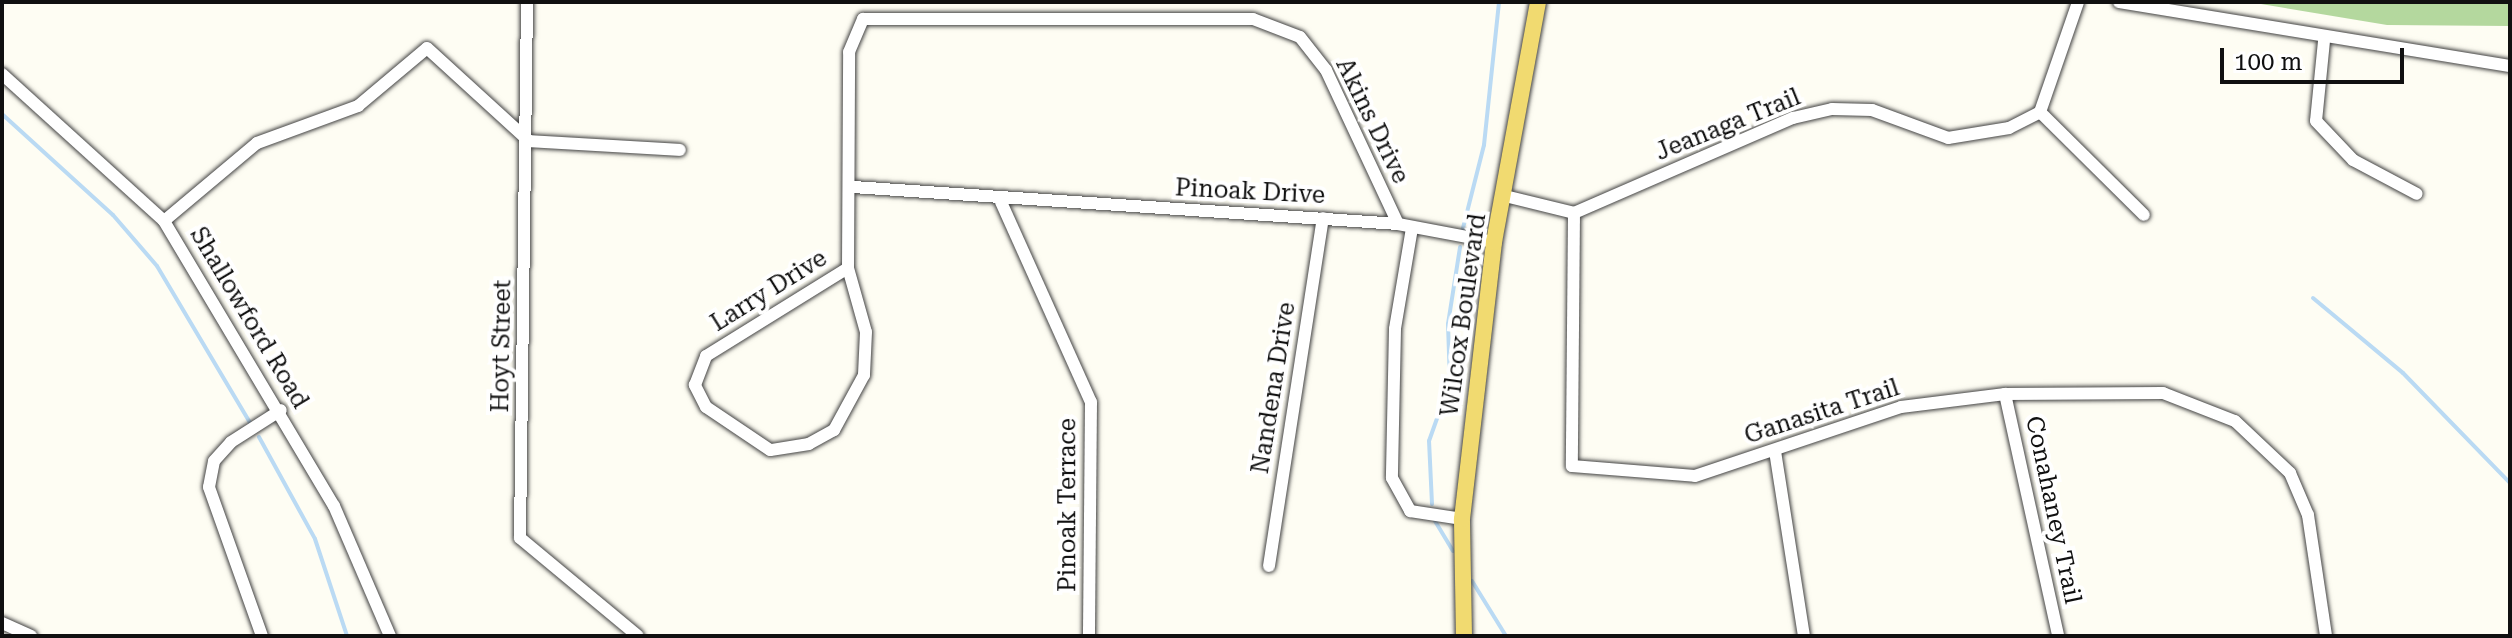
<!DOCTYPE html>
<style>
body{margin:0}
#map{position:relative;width:2512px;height:638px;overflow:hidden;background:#fefdf3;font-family:"Roboto Serif",serif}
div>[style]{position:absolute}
.forest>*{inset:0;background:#b4d89e}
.stream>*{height:4px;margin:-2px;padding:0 2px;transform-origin:2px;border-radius:2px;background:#badaf3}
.roads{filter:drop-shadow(0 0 2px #434343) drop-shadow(0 0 2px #434343)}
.minor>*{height:12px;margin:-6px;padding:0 6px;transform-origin:6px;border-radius:6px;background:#fff}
.major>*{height:16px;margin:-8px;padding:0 8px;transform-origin:8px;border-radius:8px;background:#f1da70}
span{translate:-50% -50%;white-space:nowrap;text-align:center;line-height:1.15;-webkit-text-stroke:8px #fff;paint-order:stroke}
.street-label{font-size:24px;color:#101010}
.frame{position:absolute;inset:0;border:4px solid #101010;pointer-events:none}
.scale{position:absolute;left:2220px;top:48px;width:184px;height:36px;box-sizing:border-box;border:4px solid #101010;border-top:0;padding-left:10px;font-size:24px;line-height:28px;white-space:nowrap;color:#101010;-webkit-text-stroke:6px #fff;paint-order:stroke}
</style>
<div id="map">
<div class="forest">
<div style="clip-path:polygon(2249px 2px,2510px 2px,2510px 26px,2387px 25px)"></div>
</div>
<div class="stream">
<div style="left:2px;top:114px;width:150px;rotate:42.3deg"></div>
<div style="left:113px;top:215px;width:67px;rotate:49.2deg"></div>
<div style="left:157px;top:266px;width:184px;rotate:59.3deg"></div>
<div style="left:1462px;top:232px;width:90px;rotate:-75.8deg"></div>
<div style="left:1484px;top:145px;width:144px;rotate:-84deg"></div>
<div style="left:2313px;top:298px;width:117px;rotate:39.8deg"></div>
<div style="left:2403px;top:373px;width:153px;rotate:45.8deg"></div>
<div style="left:259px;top:437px;width:116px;rotate:61.2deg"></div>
<div style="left:315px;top:539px;width:102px;rotate:71.7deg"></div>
<div style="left:1432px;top:504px;width:63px;rotate:-92.7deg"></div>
<div style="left:1429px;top:441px;width:63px;rotate:-70.4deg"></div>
<div style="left:1450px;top:382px;width:58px;rotate:-92deg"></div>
<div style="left:1448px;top:324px;width:78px;rotate:-81.1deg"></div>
<div style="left:1435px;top:521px;width:35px;rotate:59deg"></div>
<div style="left:1472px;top:581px;width:65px;rotate:58.3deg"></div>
</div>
<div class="roads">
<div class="minor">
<div style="left:527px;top:2px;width:536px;rotate:90.75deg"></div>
<div style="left:520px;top:538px;width:153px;rotate:39.7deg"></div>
<div style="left:2119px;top:2px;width:396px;rotate:9.3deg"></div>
<div style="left:2324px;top:41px;width:80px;rotate:95.7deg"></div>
<div style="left:2316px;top:121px;width:54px;rotate:46.5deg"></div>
<div style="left:2353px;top:160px;width:72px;rotate:28deg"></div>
<div style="left:2px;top:74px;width:219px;rotate:42.2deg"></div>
<div style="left:164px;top:221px;width:332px;rotate:59.2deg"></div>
<div style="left:334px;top:506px;width:142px;rotate:66.7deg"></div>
<div style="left:2040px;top:112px;width:146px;rotate:44.7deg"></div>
<div style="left:853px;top:187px;width:546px;rotate:3.88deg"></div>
<div style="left:1398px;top:224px;width:98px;rotate:10.6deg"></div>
<div style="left:1505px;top:196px;width:71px;rotate:13.8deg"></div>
<div style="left:1574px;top:213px;width:239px;rotate:-23.5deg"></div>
<div style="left:1793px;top:118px;width:40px;rotate:-13deg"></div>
<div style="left:1832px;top:109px;width:40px;rotate:1.4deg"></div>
<div style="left:1872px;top:110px;width:81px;rotate:20.2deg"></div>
<div style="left:1948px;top:138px;width:62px;rotate:-9.3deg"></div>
<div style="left:2009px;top:128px;width:35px;rotate:-27deg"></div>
<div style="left:2040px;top:112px;width:116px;rotate:-70.9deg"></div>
<div style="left:1001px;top:202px;width:219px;rotate:65.8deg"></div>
<div style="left:1091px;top:402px;width:234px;rotate:90.5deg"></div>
<div style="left:1574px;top:213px;width:253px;rotate:90.5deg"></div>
<div style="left:1572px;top:466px;width:123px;rotate:4.6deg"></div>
<div style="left:1695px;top:476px;width:217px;rotate:-18.5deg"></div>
<div style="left:1901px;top:407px;width:105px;rotate:-7.1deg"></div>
<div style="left:2005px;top:394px;width:158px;rotate:-0.4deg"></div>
<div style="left:2163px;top:393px;width:77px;rotate:21.3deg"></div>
<div style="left:2235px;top:421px;width:76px;rotate:43.4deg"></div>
<div style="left:2290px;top:473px;width:46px;rotate:66.8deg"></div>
<div style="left:2308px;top:515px;width:122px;rotate:81.5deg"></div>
<div style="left:164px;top:221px;width:121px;rotate:-40deg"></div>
<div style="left:257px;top:143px;width:108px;rotate:-20.1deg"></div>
<div style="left:358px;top:106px;width:90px;rotate:-40deg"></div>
<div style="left:427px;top:48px;width:138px;rotate:42.4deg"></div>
<div style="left:529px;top:141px;width:151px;rotate:3.4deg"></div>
<div style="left:1412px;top:228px;width:102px;rotate:99.6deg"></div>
<div style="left:1395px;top:329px;width:149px;rotate:91.2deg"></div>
<div style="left:1392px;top:478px;width:38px;rotate:61deg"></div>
<div style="left:1410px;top:511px;width:53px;rotate:8.7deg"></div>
<div style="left:848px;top:268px;width:216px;rotate:-89.7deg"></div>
<div style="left:849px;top:52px;width:36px;rotate:-67deg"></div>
<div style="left:863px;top:19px;width:390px"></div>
<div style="left:1253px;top:19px;width:50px;rotate:21deg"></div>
<div style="left:1300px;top:37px;width:42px;rotate:51.8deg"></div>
<div style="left:1326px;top:70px;width:170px;rotate:64.9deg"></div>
<div style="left:848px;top:268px;width:66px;rotate:74.3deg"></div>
<div style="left:866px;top:332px;width:43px;rotate:92.7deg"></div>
<div style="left:864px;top:375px;width:63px;rotate:118.6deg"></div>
<div style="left:834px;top:430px;width:29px;rotate:151deg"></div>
<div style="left:809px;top:444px;width:39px;rotate:171deg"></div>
<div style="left:770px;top:450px;width:77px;rotate:-146.1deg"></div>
<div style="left:706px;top:407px;width:25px;rotate:-117deg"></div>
<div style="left:695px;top:385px;width:31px;rotate:-69deg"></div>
<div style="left:706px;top:356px;width:167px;rotate:-31.8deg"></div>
<div style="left:2005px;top:394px;width:248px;rotate:77.6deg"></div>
<div style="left:1775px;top:451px;width:187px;rotate:81.1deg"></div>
<div style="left:1269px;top:566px;width:352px;rotate:-81.2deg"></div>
<div style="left:2px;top:623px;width:32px;rotate:24deg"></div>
<div style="left:262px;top:636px;width:158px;rotate:-109.6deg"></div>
<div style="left:209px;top:487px;width:26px;rotate:-79deg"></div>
<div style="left:214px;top:461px;width:25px;rotate:-48deg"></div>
<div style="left:231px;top:442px;width:59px;rotate:-32.6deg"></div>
</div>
<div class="major">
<div style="left:1464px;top:636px;width:117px;rotate:-91deg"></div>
<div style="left:1462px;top:519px;width:279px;rotate:-83.4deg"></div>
<div style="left:1494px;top:242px;width:244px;rotate:-79.6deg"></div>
</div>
</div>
<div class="street-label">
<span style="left:1372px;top:121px;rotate:64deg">Akins Drive</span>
<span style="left:1728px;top:125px;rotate:-22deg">Jeanaga Trail</span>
<span style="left:1250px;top:192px;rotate:3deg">Pinoak Drive</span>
<span style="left:769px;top:291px;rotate:-32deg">Larry Drive</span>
<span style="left:1464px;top:315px;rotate:-82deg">Wilcox Boulevard</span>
<span style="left:249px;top:318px;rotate:59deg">Shallowford Road</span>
<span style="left:502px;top:346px;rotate:-89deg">Hoyt Street</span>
<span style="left:1274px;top:388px;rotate:-81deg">Nandena Drive</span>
<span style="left:1822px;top:412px;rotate:-18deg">Ganasita Trail</span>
<span style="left:1068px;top:505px;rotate:-90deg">Pinoak Terrace</span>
<span style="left:2053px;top:510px;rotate:78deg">Conahaney Trail</span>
</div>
<div class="frame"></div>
<div class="scale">100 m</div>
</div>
